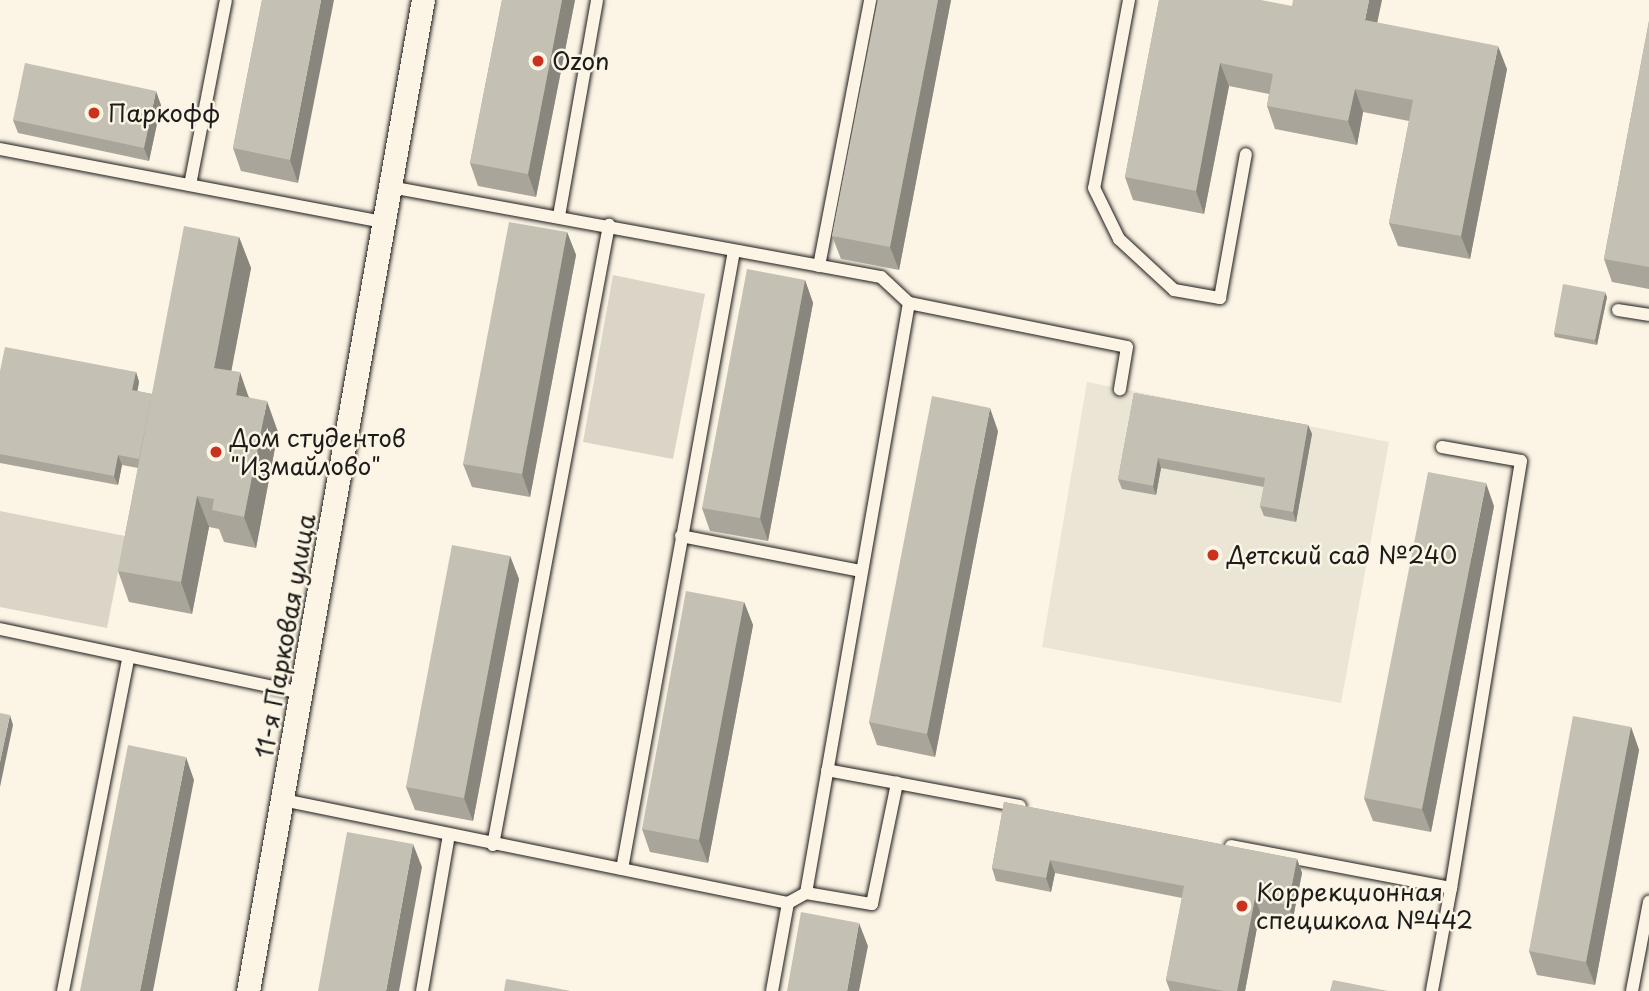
<!DOCTYPE html>
<meta charset="utf-8">
<style>
body{margin:0}
#map{position:relative;width:1649px;height:991px;overflow:hidden;background:#fcf5e5;font-family:"Playpen Sans",sans-serif}
div>[style]{position:absolute}
.built>*{inset:0;background:#ebe5d6}
.green>*{inset:0;background:#dbd5c8}
.roads{filter:drop-shadow(0 0 2px #1c1c1c) drop-shadow(0 0 2px #1c1c1c)}
.lane>*{height:12px;margin:-6px;padding:0 6px;transform-origin:6px;border-radius:6px;background:#fcf5e5}
.street>*{height:23px;margin:-11.5px;padding:0 11.5px;transform-origin:11.5px;border-radius:11.5px;background:#fcf5e5}
.wall>*{inset:0;background:#a9a59a}
.shaded-wall>*{inset:0;background:#89867d}
.building>*{inset:0;background:#c4c0b3}
.dots>*{width:19px;height:19px;translate:-50% -50%;box-sizing:border-box;border:4px solid #fcf5e5;border-radius:50%}
span{translate:-50% -50%;white-space:nowrap;text-align:center;line-height:1.15;-webkit-text-stroke:5px #fcf5e5;paint-order:stroke}
.poi-label{font-size:24px;color:#1c1c1c}
.left{translate:0 -50%;text-align:left}
.street-label{font-size:24px;color:#1c1c1c}
</style>
<div id="map">
<div class="built">
<div style="clip-path:polygon(1087px 382px,1389px 442px,1341px 703px,1042px 647px)"></div>
</div>
<div class="green">
<div style="clip-path:polygon(613px 275px,705px 294px,673px 459px,583px 442px)"></div>
<div style="clip-path:polygon(0 511px,125px 536px,107px 628px,0 607px)"></div>
</div>
<div class="roads">
<div class="lane">
<div style="left:1129px;top:0;width:191px;rotate:100.5deg"></div>
<div style="left:1094px;top:188px;width:57px;rotate:63.9deg"></div>
<div style="left:1119px;top:239px;width:75px;rotate:42.8deg"></div>
<div style="left:1174px;top:290px;width:47px;rotate:9.9deg"></div>
<div style="left:1220px;top:298px;width:146px;rotate:-79.8deg"></div>
<div style="left:0;top:149px;width:391px;rotate:10.8deg"></div>
<div style="left:190px;top:185px;width:188px;rotate:-79deg"></div>
<div style="left:390px;top:187px;width:499px;rotate:10.4deg"></div>
<div style="left:881px;top:277px;width:38px;rotate:43deg"></div>
<div style="left:909px;top:303px;width:599px;rotate:99.9deg"></div>
<div style="left:806px;top:893px;width:21px;rotate:151deg"></div>
<div style="left:559px;top:216px;width:219px;rotate:-80deg"></div>
<div style="left:819px;top:266px;width:271px;rotate:-79.1deg"></div>
<div style="left:909px;top:303px;width:222px;rotate:11.4deg"></div>
<div style="left:1127px;top:347px;width:43px;rotate:99.5deg"></div>
<div style="left:1618px;top:310px;width:31px;rotate:9deg"></div>
<div style="left:1442px;top:447px;width:80px;rotate:10deg"></div>
<div style="left:1521px;top:461px;width:433px;rotate:99.3deg"></div>
<div style="left:681px;top:536px;width:183px;rotate:11deg"></div>
<div style="left:0;top:629px;width:309px;rotate:12deg"></div>
<div style="left:897px;top:783px;width:125px;rotate:10.6deg"></div>
<div style="left:283px;top:800px;width:515px;rotate:11.53deg"></div>
<div style="left:788px;top:903px;width:89px;rotate:100.3deg"></div>
<div style="left:493px;top:845px;width:631px;rotate:-79.4deg"></div>
<div style="left:1231px;top:846px;width:224px;rotate:10.8deg"></div>
<div style="left:1451px;top:888px;width:105px;rotate:100.5deg"></div>
<div style="left:622px;top:869px;width:628px;rotate:-79.73deg"></div>
<div style="left:806px;top:893px;width:67px;rotate:9.5deg"></div>
<div style="left:872px;top:904px;width:124px;rotate:-78.3deg"></div>
<div style="left:897px;top:783px;width:71px;rotate:-169.5deg"></div>
<div style="left:63px;top:991px;width:341px;rotate:-78.9deg"></div>
<div style="left:422px;top:991px;width:158px;rotate:-80.2deg"></div>
<div style="left:1632px;top:991px;width:91px;rotate:-79.2deg"></div>
</div>
<div class="street">
<div style="left:248px;top:991px;width:1006px;rotate:-79.99deg"></div>
</div>
</div>
<div class="wall">
<div style="clip-path:polygon(262px 0,298px 183px,241px 171px,233px 148px)"></div>
<div style="clip-path:polygon(502px 0,575px 0,536px 197px,478px 186px,470px 163px)"></div>
<div style="clip-path:polygon(878px 0,951px 0,899px 270px,841px 259px,832px 236px)"></div>
<div style="clip-path:polygon(1159px 0,1377px 23px,1507px 69px,1470px 259px,1398px 246px,1389px 223px,1409px 121px,1363px 112px,1357px 145px,1275px 129px,1267px 106px,1269px 94px,1229px 86px,1204px 214px,1133px 200px,1125px 177px)"></div>
<div style="clip-path:polygon(1649px 21px,1649px 289px,1612px 282px,1604px 259px)"></div>
<div style="clip-path:polygon(161px 105px,149px 161px,18px 133px,13px 120px)"></div>
<div style="clip-path:polygon(567px 232px,576px 255px,530px 497px,472px 487px,463px 464px)"></div>
<div style="clip-path:polygon(239px 237px,251px 268px,231px 371px,249px 397px,278px 432px,256px 548px,224px 542px,219px 529px,209px 527px,192px 614px,129px 602px,118px 571px,138px 468px,122px 465px,118px 485px,0 463px,0 371px,136px 372px,139px 382px,137px 391px,152px 394px)"></div>
<div style="clip-path:polygon(805px 280px,813px 303px,768px 541px,710px 531px,702px 508px)"></div>
<div style="clip-path:polygon(1607px 297px,1597px 345px,1555px 337px,1554px 333px)"></div>
<div style="clip-path:polygon(1134px 393px,1308px 425px,1312px 434px,1296px 522px,1264px 516px,1260px 506px,1264px 487px,1161px 468px,1156px 495px,1122px 489px,1118px 479px)"></div>
<div style="clip-path:polygon(998px 431px,935px 757px,877px 745px,869px 722px)"></div>
<div style="clip-path:polygon(1494px 506px,1431px 832px,1373px 821px,1364px 798px)"></div>
<div style="clip-path:polygon(510px 556px,519px 579px,473px 821px,415px 810px,406px 787px)"></div>
<div style="clip-path:polygon(744px 602px,753px 625px,708px 863px,650px 852px,642px 829px)"></div>
<div style="clip-path:polygon(1631px 727px,1639px 750px,1595px 985px,1537px 975px,1529px 951px)"></div>
<div style="clip-path:polygon(1004px 802px,1297px 859px,1302px 873px,1293px 918px,1260px 912px,1245px 991px,1170px 991px,1166px 980px,1182px 898px,1055px 873px,1051px 892px,996px 881px,992px 868px)"></div>
</div>
<div class="shaded-wall">
<div style="clip-path:polygon(321px 0,334px 0,298px 183px,290px 160px)"></div>
<div style="clip-path:polygon(562px 0,575px 0,536px 197px,528px 174px)"></div>
<div style="clip-path:polygon(938px 0,951px 0,899px 270px,890px 247px)"></div>
<div style="clip-path:polygon(1369px 0,1382px 0,1373px 43px,1365px 20px)"></div>
<div style="clip-path:polygon(1498px 46px,1507px 69px,1470px 259px,1461px 236px)"></div>
<div style="clip-path:polygon(1220px 63px,1229px 86px,1204px 214px,1196px 191px)"></div>
<div style="clip-path:polygon(1355px 89px,1363px 112px,1357px 145px,1348px 121px)"></div>
<div style="clip-path:polygon(156px 91px,161px 105px,149px 161px,144px 148px)"></div>
<div style="clip-path:polygon(567px 232px,576px 255px,530px 497px,522px 474px)"></div>
<div style="clip-path:polygon(239px 237px,251px 268px,226px 399px,214px 368px)"></div>
<div style="clip-path:polygon(805px 280px,813px 303px,768px 541px,760px 518px)"></div>
<div style="clip-path:polygon(1605px 292px,1607px 297px,1597px 345px,1595px 340px)"></div>
<div style="clip-path:polygon(136px 372px,139px 382px,136px 399px,132px 390px)"></div>
<div style="clip-path:polygon(240px 372px,251px 404px,236px 395px)"></div>
<div style="clip-path:polygon(267px 401px,278px 432px,256px 548px,244px 517px)"></div>
<div style="clip-path:polygon(990px 408px,998px 431px,935px 757px,927px 734px)"></div>
<div style="clip-path:polygon(1308px 425px,1312px 434px,1296px 522px,1293px 512px)"></div>
<div style="clip-path:polygon(118px 455px,122px 465px,118px 485px,114px 476px)"></div>
<div style="clip-path:polygon(1158px 458px,1161px 468px,1156px 495px,1153px 486px)"></div>
<div style="clip-path:polygon(1486px 483px,1494px 506px,1431px 832px,1422px 809px)"></div>
<div style="clip-path:polygon(197px 496px,209px 527px,192px 614px,181px 582px)"></div>
<div style="clip-path:polygon(510px 556px,519px 579px,473px 821px,464px 798px)"></div>
<div style="clip-path:polygon(744px 602px,753px 625px,708px 863px,699px 840px)"></div>
<div style="clip-path:polygon(10px 715px,13px 725px,0 787px,0 762px)"></div>
<div style="clip-path:polygon(1631px 727px,1639px 750px,1595px 985px,1586px 962px)"></div>
<div style="clip-path:polygon(186px 757px,194px 780px,153px 991px,140px 991px)"></div>
<div style="clip-path:polygon(413px 844px,422px 867px,399px 991px,386px 991px)"></div>
<div style="clip-path:polygon(1297px 859px,1302px 873px,1293px 918px,1288px 905px)"></div>
<div style="clip-path:polygon(1050px 860px,1055px 873px,1051px 892px,1046px 878px)"></div>
<div style="clip-path:polygon(1255px 898px,1260px 912px,1245px 991px,1237px 991px)"></div>
<div style="clip-path:polygon(859px 923px,868px 946px,859px 991px,847px 991px)"></div>
</div>
<div class="building">
<div style="clip-path:polygon(262px 0,321px 0,290px 160px,233px 148px)"></div>
<div style="clip-path:polygon(502px 0,562px 0,528px 174px,470px 163px)"></div>
<div style="clip-path:polygon(878px 0,938px 0,890px 247px,832px 236px)"></div>
<div style="clip-path:polygon(1159px 0,1261px 0,1292px 6px,1293px 0,1369px 0,1365px 20px,1498px 46px,1461px 236px,1389px 223px,1413px 100px,1355px 89px,1348px 121px,1267px 106px,1273px 74px,1220px 63px,1196px 191px,1125px 177px)"></div>
<div style="clip-path:polygon(1649px 21px,1649px 267px,1604px 259px)"></div>
<div style="clip-path:polygon(25px 63px,156px 91px,144px 148px,13px 120px)"></div>
<div style="clip-path:polygon(509px 222px,567px 232px,522px 474px,463px 464px)"></div>
<div style="clip-path:polygon(184px 226px,239px 237px,214px 368px,240px 372px,236px 395px,267px 401px,244px 517px,212px 510px,214px 499px,197px 496px,181px 582px,118px 571px)"></div>
<div style="clip-path:polygon(747px 269px,805px 280px,760px 518px,702px 508px)"></div>
<div style="clip-path:polygon(1563px 284px,1605px 292px,1595px 340px,1554px 333px)"></div>
<div style="clip-path:polygon(5px 347px,136px 372px,132px 390px,152px 394px,139px 459px,118px 455px,114px 476px,0 454px,0 371px)"></div>
<div style="clip-path:polygon(1134px 393px,1308px 425px,1293px 512px,1260px 506px,1265px 478px,1158px 458px,1153px 486px,1118px 479px)"></div>
<div style="clip-path:polygon(932px 396px,990px 408px,927px 734px,869px 722px)"></div>
<div style="clip-path:polygon(1428px 472px,1486px 483px,1422px 809px,1364px 798px)"></div>
<div style="clip-path:polygon(452px 545px,510px 556px,464px 798px,406px 787px)"></div>
<div style="clip-path:polygon(686px 591px,744px 602px,699px 840px,642px 829px)"></div>
<div style="clip-path:polygon(0 713px,10px 715px,0 762px)"></div>
<div style="clip-path:polygon(1573px 716px,1631px 727px,1586px 962px,1529px 951px)"></div>
<div style="clip-path:polygon(128px 745px,186px 757px,140px 991px,80px 991px)"></div>
<div style="clip-path:polygon(1004px 802px,1297px 859px,1288px 905px,1255px 898px,1237px 991px,1224px 991px,1166px 980px,1184px 886px,1050px 860px,1046px 878px,992px 868px)"></div>
<div style="clip-path:polygon(347px 832px,413px 844px,386px 991px,318px 991px)"></div>
<div style="clip-path:polygon(801px 912px,859px 923px,847px 991px,787px 991px)"></div>
<div style="clip-path:polygon(506px 979px,571px 991px,504px 991px)"></div>
<div style="clip-path:polygon(1333px 980px,1388px 991px,1330px 991px)"></div>
</div>
<div class="dots">
<div style="left:538px;top:61px;background:#c8321e"></div>
<div style="left:94px;top:113px;background:#c8321e"></div>
<div style="left:216px;top:452px;background:#c8321e"></div>
<div style="left:1213px;top:555px;background:#c8321e"></div>
<div style="left:1242px;top:906px;background:#c8321e"></div>
</div>
<div class="poi-label">
<span class="left" style="left:552px;top:61px">Ozon</span>
<span class="left" style="left:108px;top:113px">Паркофф</span>
<span class="left" style="left:230px;top:452px">Дом студентов<br>"Измайлово"</span>
<span class="left" style="left:1227px;top:555px">Детский сад №240</span>
<span class="left" style="left:1256px;top:906px">Коррекционная<br>спецшкола №442</span>
</div>
<div class="street-label">
<span style="left:285px;top:636px;rotate:-80deg">11-я Парковая улица</span>
</div>
</div>
